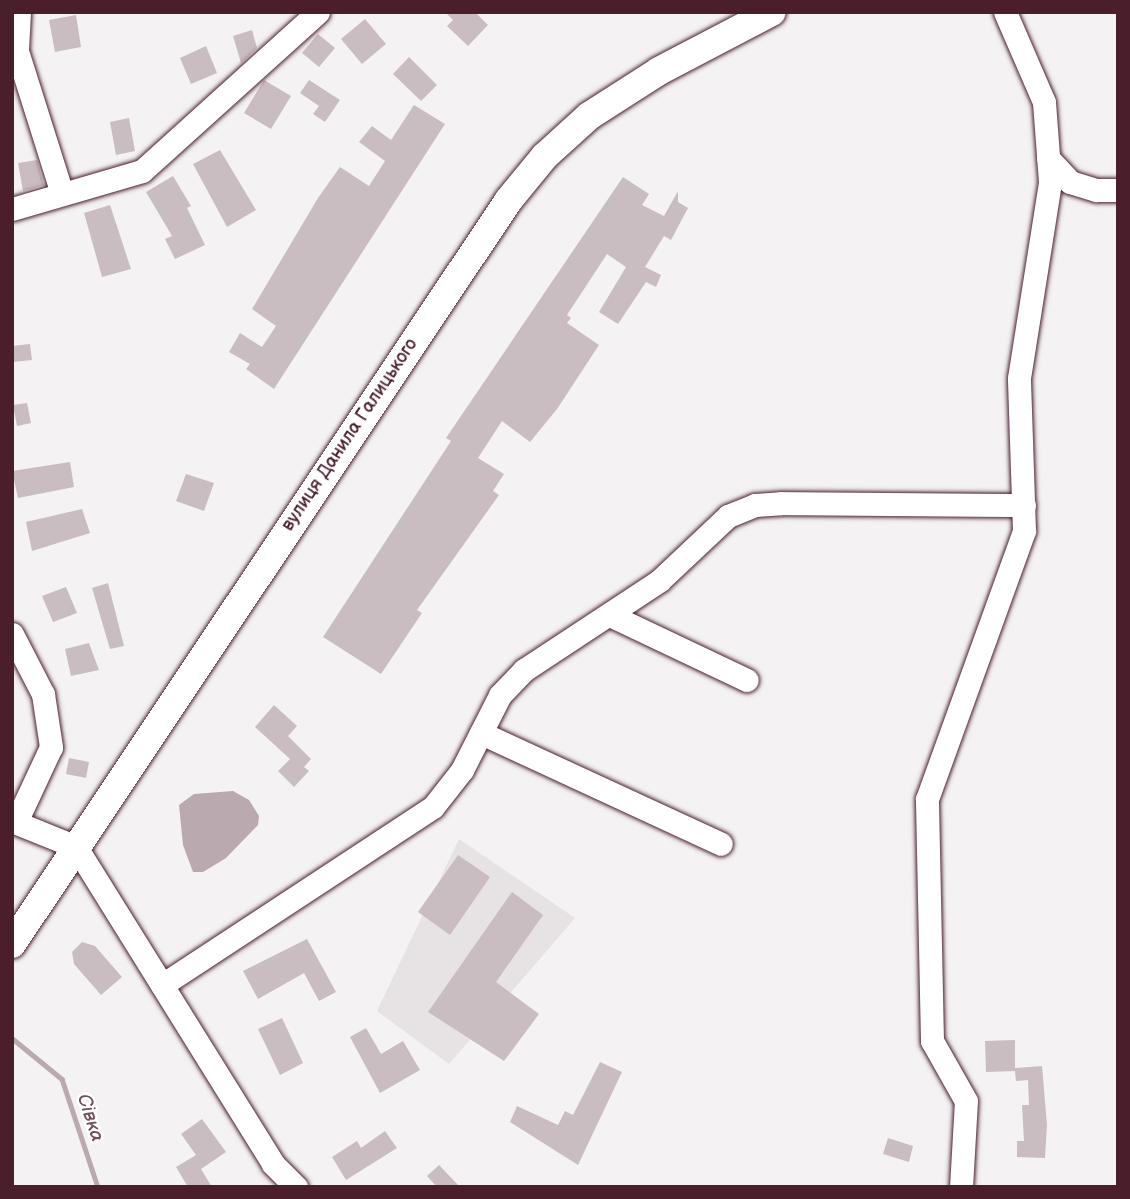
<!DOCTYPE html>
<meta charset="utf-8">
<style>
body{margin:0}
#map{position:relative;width:1130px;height:1199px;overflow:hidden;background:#f4f2f2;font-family:"Balsamiq Sans",sans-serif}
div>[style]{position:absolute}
.built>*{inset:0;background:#e7e2e3}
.water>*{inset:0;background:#baa9ae}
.stream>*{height:4.5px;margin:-2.25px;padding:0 2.25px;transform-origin:2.25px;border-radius:2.25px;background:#baa9ae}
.building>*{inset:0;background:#cabdc1}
.roads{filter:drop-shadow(0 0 2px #4a1f2b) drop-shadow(0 0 2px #4a1f2b)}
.minor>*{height:23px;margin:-11.5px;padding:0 11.5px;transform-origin:11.5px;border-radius:11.5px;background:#fff}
.major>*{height:28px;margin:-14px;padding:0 14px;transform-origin:14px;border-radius:14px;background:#fff}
span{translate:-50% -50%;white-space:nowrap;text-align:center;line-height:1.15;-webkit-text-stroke:5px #fff;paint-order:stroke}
.street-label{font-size:18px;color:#4a1f2b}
.water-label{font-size:19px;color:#714f59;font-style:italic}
.frame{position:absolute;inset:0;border:14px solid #4a1f2b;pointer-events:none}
</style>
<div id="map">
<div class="built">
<div style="clip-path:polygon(459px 839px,575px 918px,449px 1064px,377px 1011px)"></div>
</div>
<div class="water">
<div style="clip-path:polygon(233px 791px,249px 800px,259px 816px,258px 825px,226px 858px,203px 872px,193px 872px,183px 845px,179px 805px,194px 794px)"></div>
</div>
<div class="stream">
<div style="left:12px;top:1038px;width:65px;rotate:39.4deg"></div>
<div style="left:62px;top:1079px;width:114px;rotate:71.6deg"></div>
</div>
<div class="building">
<div style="clip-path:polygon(445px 12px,475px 12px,488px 25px,468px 46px,447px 26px,453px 20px)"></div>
<div style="clip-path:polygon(76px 15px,81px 47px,55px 52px,49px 20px)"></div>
<div style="clip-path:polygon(365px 19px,386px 44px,362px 64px,341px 39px)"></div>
<div style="clip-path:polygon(252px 30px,257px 48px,241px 63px,233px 36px)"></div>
<div style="clip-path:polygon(318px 34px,335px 48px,319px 67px,302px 53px)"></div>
<div style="clip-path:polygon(206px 46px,217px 73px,191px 84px,180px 58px)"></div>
<div style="clip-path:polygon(409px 57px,437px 85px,421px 101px,393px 74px)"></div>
<div style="clip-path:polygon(264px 80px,291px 96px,271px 129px,244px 113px)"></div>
<div style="clip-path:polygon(309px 80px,340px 100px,325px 122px,313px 114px,319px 106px,300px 93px)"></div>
<div style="clip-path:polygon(414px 105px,445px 124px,274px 389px,246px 369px,250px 364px,229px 352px,240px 333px,262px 347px,276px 326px,252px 309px,318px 198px,340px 167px,369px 186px,385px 161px,359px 142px,372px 126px,391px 140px)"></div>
<div style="clip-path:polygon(129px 118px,135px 151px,116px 155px,110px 122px)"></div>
<div style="clip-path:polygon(220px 150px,256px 210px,227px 227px,193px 164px)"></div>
<div style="clip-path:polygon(37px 160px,44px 185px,23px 191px,18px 163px)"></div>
<div style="clip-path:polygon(173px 176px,191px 206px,187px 208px,205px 245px,175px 259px,165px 239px,172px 236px,146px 192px)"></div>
<div style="clip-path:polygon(623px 177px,649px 194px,642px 205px,664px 216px,678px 191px,678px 202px,688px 208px,671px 240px,664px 236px,645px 267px,661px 275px,656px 287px,646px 282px,618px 324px,599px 312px,626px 267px,607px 254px,567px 315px,571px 318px,567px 323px,599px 345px,557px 409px,530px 442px,502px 421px,478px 458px,504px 474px,493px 491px,499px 495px,417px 610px,422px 613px,381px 674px,323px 637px,451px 441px,446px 438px)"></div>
<div style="clip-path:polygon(110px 205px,131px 269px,102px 277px,84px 213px)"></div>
<div style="clip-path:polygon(30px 344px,32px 360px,12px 362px,12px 346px)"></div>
<div style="clip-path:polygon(27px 403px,31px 423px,17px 426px,13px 405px)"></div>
<div style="clip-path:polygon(70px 462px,74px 487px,18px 498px,12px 471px)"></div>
<div style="clip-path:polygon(186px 474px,214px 483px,204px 511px,176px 501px)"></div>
<div style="clip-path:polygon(82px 509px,90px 533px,32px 551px,26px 522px)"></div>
<div style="clip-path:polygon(108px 583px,124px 646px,110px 649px,92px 588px)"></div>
<div style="clip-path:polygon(66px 587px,77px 613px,53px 622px,42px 596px)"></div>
<div style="clip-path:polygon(89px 643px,99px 670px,71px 676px,65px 649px)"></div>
<div style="clip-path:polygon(274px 705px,297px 726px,288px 736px,311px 759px,304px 767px,309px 771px,294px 787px,278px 771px,290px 759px,255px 727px)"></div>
<div style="clip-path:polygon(69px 758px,89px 762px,86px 778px,66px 774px)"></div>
<div style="clip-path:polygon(458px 855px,490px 877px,450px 935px,418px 912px)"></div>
<div style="clip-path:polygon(512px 892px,543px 915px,496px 982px,539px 1014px,504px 1061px,428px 1012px)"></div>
<div style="clip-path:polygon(307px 939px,336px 992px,319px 1001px,304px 973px,258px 999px,243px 971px)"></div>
<div style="clip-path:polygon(82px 942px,95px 946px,122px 977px,101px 995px,74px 964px,72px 952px)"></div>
<div style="clip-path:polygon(282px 1018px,303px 1063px,280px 1075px,258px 1029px)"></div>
<div style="clip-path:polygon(366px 1028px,381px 1054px,403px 1041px,420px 1070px,380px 1093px,350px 1037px)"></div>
<div style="clip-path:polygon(1015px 1040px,1015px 1068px,1042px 1066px,1047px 1125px,1045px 1158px,1017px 1157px,1017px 1141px,1024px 1141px,1022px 1105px,1029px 1105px,1028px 1080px,1016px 1081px,1015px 1071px,986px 1072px,985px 1041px)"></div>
<div style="clip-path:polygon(600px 1062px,622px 1072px,578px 1165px,510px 1122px,517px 1106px,558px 1125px,565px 1111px,573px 1115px)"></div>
<div style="clip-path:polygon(202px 1119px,226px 1152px,201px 1169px,212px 1187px,188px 1187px,176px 1167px,196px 1155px,181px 1134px)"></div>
<div style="clip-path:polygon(385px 1131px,397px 1148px,346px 1180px,332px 1157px,357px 1141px,361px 1148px)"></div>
<div style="clip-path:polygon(888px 1138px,913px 1146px,909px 1162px,883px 1154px)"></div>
<div style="clip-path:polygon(439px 1165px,460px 1187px,437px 1187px,427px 1176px)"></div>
</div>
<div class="roads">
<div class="minor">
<div style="left:19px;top:12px;width:39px;rotate:93deg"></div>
<div style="left:17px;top:51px;width:150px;rotate:72.5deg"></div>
<div style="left:1048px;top:158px;width:33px;rotate:47deg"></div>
<div style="left:1070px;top:182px;width:28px;rotate:17deg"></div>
<div style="left:1097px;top:190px;width:21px"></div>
<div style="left:12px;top:209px;width:135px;rotate:-16.3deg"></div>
<div style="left:142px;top:171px;width:237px;rotate:-42.1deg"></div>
<div style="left:612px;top:616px;width:149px;rotate:25.4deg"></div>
<div style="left:12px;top:634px;width:68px;rotate:62.7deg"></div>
<div style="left:43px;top:694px;width:54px;rotate:81.4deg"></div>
<div style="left:51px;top:747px;width:83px;rotate:115deg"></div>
<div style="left:481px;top:733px;width:264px;rotate:24.8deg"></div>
<div style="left:12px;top:821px;width:69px;rotate:22.1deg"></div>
<div style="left:76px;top:847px;width:373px;rotate:58.1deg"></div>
<div style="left:273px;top:1164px;width:33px;rotate:45deg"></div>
<div style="left:162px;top:985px;width:324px;rotate:-33.3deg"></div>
<div style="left:433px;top:807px;width:47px;rotate:-51.9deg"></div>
<div style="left:462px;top:770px;width:84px;rotate:-63.1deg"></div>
<div style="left:500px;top:695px;width:35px;rotate:-46deg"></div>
<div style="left:524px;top:670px;width:162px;rotate:-33.4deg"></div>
<div style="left:659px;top:581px;width:95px;rotate:-43.3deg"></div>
<div style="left:728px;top:516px;width:29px;rotate:-22deg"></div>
<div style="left:755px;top:505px;width:26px;rotate:-4deg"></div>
<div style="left:781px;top:503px;width:243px;rotate:0.5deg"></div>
<div style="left:961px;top:1187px;width:86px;rotate:-86.7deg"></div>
<div style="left:966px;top:1101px;width:69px;rotate:-119.5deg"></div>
<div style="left:932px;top:1041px;width:242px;rotate:-91.2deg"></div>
<div style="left:927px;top:799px;width:285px;rotate:-70.1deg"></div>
<div style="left:1024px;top:531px;width:153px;rotate:-91.9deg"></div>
<div style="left:1019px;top:378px;width:198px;rotate:-81deg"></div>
<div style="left:1050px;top:182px;width:80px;rotate:-94.3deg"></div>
<div style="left:1044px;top:102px;width:98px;rotate:-113.4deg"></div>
</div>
<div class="major">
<div style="left:12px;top:944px;width:893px;rotate:-56.27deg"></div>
<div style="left:508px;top:201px;width:58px;rotate:-50.6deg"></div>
<div style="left:545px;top:156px;width:59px;rotate:-42.3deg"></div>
<div style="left:589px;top:116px;width:83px;rotate:-32.7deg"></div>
<div style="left:659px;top:71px;width:127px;rotate:-27.6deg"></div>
</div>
</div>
<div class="street-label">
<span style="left:350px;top:435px;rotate:-56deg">вулиця Данила Галицького</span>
</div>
<div class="water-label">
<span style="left:90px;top:1118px;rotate:72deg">Сівка</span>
</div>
<div class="frame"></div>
</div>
